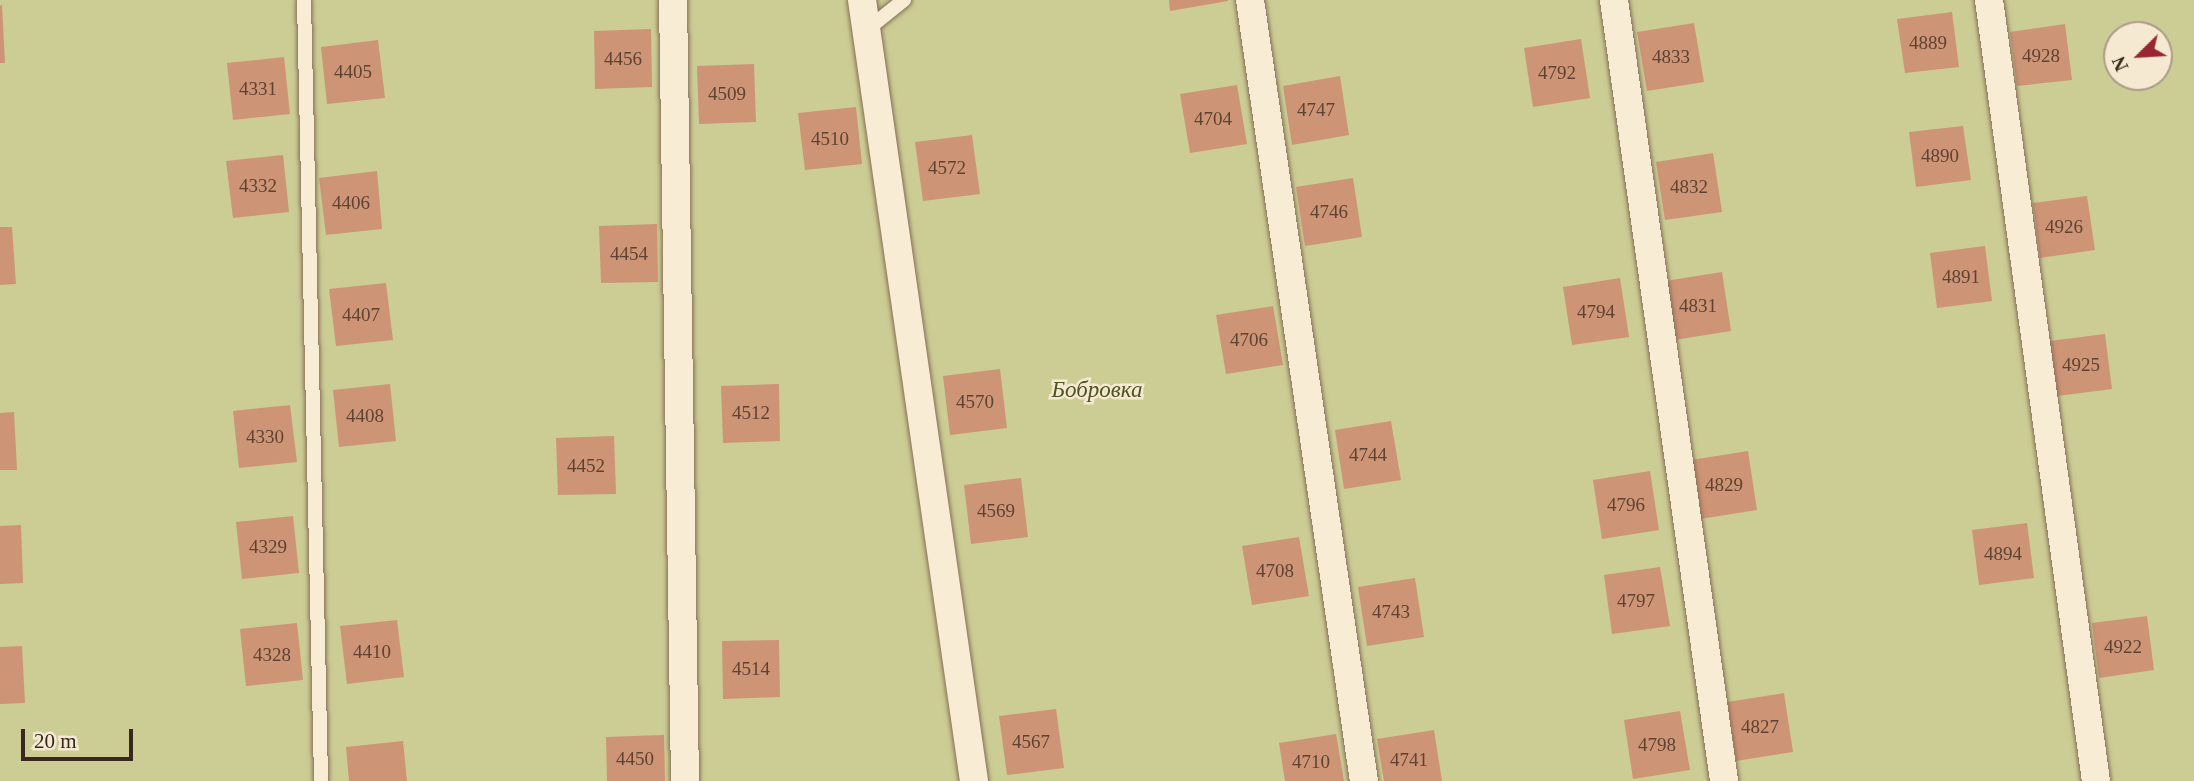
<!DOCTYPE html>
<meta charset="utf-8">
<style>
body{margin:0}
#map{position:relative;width:2194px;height:781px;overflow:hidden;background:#efdec1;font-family:"Times New Roman",serif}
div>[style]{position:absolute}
.green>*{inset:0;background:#cbcd95}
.building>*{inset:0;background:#ce9476}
.roads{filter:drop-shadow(0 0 2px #896e58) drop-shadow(0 0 2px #896e58)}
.lane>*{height:14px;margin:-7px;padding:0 7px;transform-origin:7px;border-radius:7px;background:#f9ecd4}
.street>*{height:28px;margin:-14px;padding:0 14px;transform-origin:14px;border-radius:14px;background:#f9ecd4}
span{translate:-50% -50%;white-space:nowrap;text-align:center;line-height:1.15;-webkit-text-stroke:5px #f6e9d1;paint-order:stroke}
.number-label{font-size:19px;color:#5e4333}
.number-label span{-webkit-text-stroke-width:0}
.park-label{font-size:23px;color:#4c5523;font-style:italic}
.north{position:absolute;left:2103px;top:21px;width:70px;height:70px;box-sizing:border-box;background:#f6e9d1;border:2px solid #aa9c89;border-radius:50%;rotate:246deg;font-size:19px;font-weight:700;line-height:28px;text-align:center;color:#38281d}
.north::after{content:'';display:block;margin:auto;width:24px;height:32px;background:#992730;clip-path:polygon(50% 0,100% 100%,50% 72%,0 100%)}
.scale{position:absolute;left:21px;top:729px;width:112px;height:32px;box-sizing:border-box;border:4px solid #38281d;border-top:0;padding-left:9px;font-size:21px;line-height:24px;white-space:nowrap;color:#38281d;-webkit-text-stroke:5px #f6e9d1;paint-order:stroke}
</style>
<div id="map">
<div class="green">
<div style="clip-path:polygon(evenodd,0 0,2194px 0,2194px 781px,0 781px,0 0,2117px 35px,2159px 35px,2159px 77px,2117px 77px,2117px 35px)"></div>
</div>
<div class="building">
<div style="clip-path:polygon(1169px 0,1228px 0,1228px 1px,1170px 11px)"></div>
<div style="clip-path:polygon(2px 5px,5px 63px,0 63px,0 6px)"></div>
<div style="clip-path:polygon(1952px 12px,1959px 67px,1905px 73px,1897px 19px)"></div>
<div style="clip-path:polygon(1694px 23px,1704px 82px,1647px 91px,1637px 32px)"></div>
<div style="clip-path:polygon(2065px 24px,2072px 80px,2017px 86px,2010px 32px)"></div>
<div style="clip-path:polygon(651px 29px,652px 87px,595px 89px,594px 31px)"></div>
<div style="clip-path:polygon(1581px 39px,1590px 98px,1533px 107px,1524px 48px)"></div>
<div style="clip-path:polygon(378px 40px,385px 98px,327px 104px,321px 47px)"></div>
<div style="clip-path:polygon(284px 57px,290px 114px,233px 120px,227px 63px)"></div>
<div style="clip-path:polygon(754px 64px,756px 122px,699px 124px,697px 66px)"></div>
<div style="clip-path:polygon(1340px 76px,1349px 135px,1292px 145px,1283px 86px)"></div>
<div style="clip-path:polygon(1237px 85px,1247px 144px,1190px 153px,1180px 94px)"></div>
<div style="clip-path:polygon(856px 107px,862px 164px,805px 170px,798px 113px)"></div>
<div style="clip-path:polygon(1963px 126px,1971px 180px,1916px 187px,1909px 132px)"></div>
<div style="clip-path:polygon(972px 135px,980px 194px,923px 201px,915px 142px)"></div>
<div style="clip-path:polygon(1713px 153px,1722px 212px,1665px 220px,1656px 162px)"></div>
<div style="clip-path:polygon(283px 155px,289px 212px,233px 218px,226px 161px)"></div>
<div style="clip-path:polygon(377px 171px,382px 229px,326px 235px,319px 178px)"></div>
<div style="clip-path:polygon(1353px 178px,1362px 237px,1305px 246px,1296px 187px)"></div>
<div style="clip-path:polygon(2087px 196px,2095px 250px,2040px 258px,2033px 203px)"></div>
<div style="clip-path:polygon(657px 224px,658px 282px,601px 283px,599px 226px)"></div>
<div style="clip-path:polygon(0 227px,12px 227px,16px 284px,0 285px)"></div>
<div style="clip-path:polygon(1985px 246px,1992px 301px,1937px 308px,1930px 253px)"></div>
<div style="clip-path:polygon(1722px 272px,1731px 331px,1674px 340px,1665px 281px)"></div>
<div style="clip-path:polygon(1620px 278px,1629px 337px,1572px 345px,1563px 287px)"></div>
<div style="clip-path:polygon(386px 283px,393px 340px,336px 346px,329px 289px)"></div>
<div style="clip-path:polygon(1273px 306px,1283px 365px,1226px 374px,1216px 315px)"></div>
<div style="clip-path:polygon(2105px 334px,2112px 389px,2057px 396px,2050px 341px)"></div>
<div style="clip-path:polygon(1000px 369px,1007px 428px,950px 435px,943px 376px)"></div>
<div style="clip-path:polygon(390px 384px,396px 441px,339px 447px,333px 390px)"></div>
<div style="clip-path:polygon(779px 384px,780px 441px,723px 443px,721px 386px)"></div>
<div style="clip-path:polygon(290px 405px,297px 462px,239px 468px,233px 411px)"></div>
<div style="clip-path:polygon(14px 412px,17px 470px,0 470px,0 413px)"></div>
<div style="clip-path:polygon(1391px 421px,1401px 480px,1344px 489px,1335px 430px)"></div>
<div style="clip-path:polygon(614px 436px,616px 494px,558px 495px,556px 438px)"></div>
<div style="clip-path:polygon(1748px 451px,1757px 510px,1700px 519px,1691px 460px)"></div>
<div style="clip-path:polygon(1650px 471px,1659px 530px,1602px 539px,1593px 480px)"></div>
<div style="clip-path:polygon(1021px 478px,1028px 537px,971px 544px,964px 485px)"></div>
<div style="clip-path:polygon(293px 516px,299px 573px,242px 579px,236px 522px)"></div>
<div style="clip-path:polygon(2027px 523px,2034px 578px,1979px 585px,1972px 530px)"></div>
<div style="clip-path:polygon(21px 525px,23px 583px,0 584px,0 526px)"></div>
<div style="clip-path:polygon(1299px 537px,1309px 596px,1252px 605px,1242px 546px)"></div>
<div style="clip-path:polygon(1660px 567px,1670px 626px,1612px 634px,1604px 575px)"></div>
<div style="clip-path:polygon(1415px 578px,1424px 637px,1367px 646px,1358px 587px)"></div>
<div style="clip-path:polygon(2147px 616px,2154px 670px,2099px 678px,2092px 623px)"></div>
<div style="clip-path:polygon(397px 620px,404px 677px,347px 684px,340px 626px)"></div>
<div style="clip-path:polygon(297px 623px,303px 680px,246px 686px,240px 629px)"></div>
<div style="clip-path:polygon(779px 640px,780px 697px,723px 699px,722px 641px)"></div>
<div style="clip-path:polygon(22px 646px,25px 703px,0 704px,0 647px)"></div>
<div style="clip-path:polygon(1784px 693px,1793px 752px,1736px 761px,1727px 702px)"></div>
<div style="clip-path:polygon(1056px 709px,1064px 768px,1007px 775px,999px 716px)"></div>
<div style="clip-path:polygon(1680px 711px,1690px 770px,1633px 779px,1624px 720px)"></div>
<div style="clip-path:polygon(1434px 730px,1442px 781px,1384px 781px,1377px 739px)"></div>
<div style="clip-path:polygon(1336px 734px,1344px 781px,1285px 781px,1279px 743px)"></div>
<div style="clip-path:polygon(664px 735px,665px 781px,607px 781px,606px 737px)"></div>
<div style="clip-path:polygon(403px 741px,407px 781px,349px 781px,346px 747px)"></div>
</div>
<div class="roads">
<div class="lane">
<div style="left:304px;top:0;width:781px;rotate:88.75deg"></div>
<div style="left:869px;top:28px;width:45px;rotate:-38.7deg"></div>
</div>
<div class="street">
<div style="left:673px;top:0;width:781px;rotate:89.12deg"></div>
<div style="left:862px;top:0;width:789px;rotate:81.84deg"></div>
<div style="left:1250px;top:0;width:789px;rotate:81.7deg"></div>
<div style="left:1614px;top:0;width:789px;rotate:81.98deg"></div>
<div style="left:1989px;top:0;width:788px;rotate:82.2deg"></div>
</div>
</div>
<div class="number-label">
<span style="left:1928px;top:43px">4889</span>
<span style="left:2041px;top:56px">4928</span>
<span style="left:1671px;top:57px">4833</span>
<span style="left:623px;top:59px">4456</span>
<span style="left:353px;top:72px">4405</span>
<span style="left:1557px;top:73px">4792</span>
<span style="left:258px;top:89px">4331</span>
<span style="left:727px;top:94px">4509</span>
<span style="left:1316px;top:110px">4747</span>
<span style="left:1213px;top:119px">4704</span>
<span style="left:830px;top:139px">4510</span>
<span style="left:1940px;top:156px">4890</span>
<span style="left:947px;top:168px">4572</span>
<span style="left:258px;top:186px">4332</span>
<span style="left:1689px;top:187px">4832</span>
<span style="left:351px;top:203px">4406</span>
<span style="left:1329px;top:212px">4746</span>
<span style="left:2064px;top:227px">4926</span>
<span style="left:629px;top:254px">4454</span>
<span style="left:1961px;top:277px">4891</span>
<span style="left:1698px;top:306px">4831</span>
<span style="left:1596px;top:312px">4794</span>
<span style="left:361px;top:315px">4407</span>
<span style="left:1249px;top:340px">4706</span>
<span style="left:2081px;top:365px">4925</span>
<span style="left:975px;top:402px">4570</span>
<span style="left:751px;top:413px">4512</span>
<span style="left:365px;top:416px">4408</span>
<span style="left:265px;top:437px">4330</span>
<span style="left:1368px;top:455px">4744</span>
<span style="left:586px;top:466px">4452</span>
<span style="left:1724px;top:485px">4829</span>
<span style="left:1626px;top:505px">4796</span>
<span style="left:996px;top:511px">4569</span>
<span style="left:268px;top:547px">4329</span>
<span style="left:2003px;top:554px">4894</span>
<span style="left:1275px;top:571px">4708</span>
<span style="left:1636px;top:601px">4797</span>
<span style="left:1391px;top:612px">4743</span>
<span style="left:2123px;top:647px">4922</span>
<span style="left:372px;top:652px">4410</span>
<span style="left:272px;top:655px">4328</span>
<span style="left:751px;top:669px">4514</span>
<span style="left:1760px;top:727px">4827</span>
<span style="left:1031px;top:742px">4567</span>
<span style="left:1657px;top:745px">4798</span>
<span style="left:635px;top:759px">4450</span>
<span style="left:1409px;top:760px">4741</span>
<span style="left:1311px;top:762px">4710</span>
</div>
<div class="park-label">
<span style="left:1097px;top:390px">Бобровка</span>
</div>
<div class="north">N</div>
<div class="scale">20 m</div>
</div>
